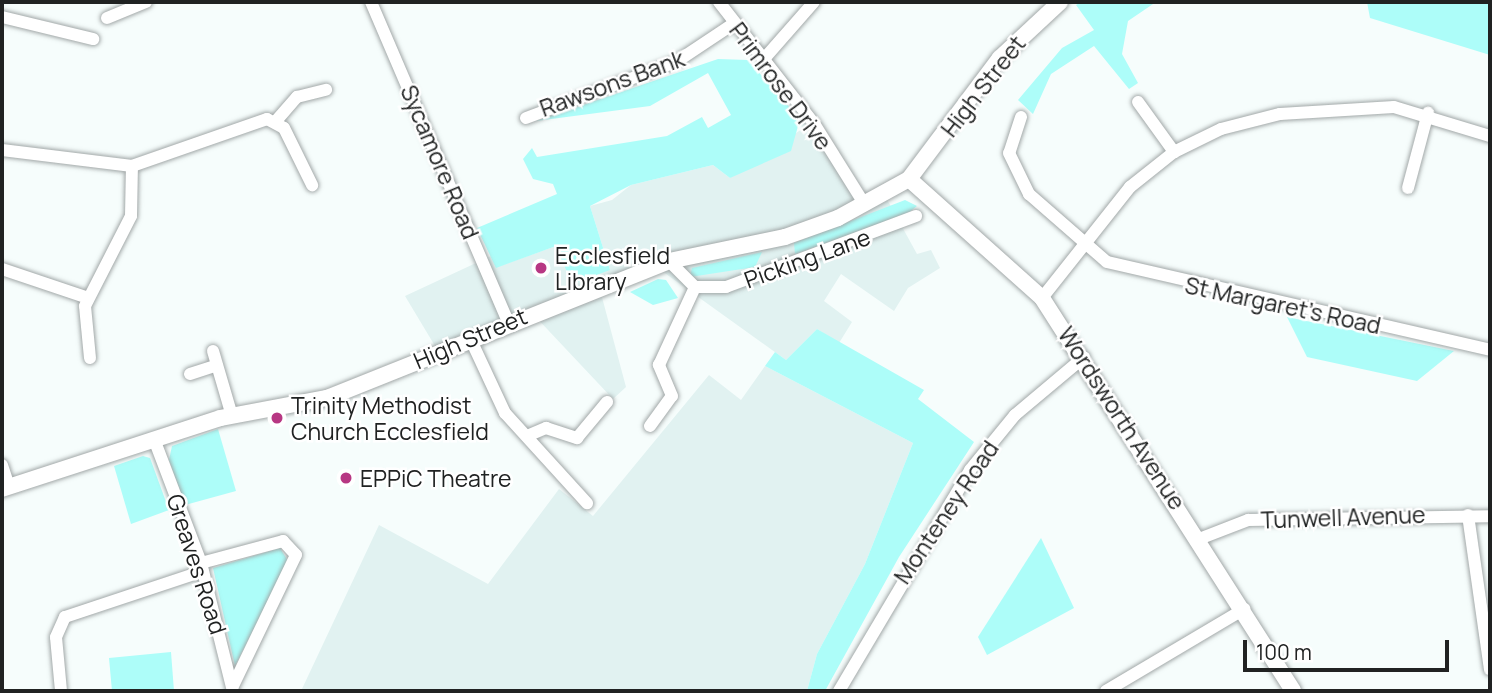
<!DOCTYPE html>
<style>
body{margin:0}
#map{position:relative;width:1492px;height:693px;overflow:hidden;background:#f6fdfc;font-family:Manrope,sans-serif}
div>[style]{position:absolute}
.built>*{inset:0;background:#e1f2f1}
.green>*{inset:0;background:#adfdf9}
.roads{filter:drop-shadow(0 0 2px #a2a8a8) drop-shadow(0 0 2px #a2a8a8)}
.minor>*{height:12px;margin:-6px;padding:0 6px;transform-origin:6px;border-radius:6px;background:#fff}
.tertiary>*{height:16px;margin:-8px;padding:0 8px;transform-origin:8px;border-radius:8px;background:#fff}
.dots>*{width:19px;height:19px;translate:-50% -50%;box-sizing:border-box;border:4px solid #fff;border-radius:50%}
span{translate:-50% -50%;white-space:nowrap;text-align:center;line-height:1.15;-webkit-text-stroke:5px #fff;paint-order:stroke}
.street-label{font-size:23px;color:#202222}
.poi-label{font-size:23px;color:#202222}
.left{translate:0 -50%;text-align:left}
.frame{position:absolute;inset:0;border:4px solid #202222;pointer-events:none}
.scale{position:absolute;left:1243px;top:640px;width:206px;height:32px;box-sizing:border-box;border:4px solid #202222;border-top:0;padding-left:9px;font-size:21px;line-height:24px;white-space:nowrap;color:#202222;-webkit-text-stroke:5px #fff;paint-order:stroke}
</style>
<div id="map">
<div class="built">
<div style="clip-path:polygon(800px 119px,815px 125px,864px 205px,884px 194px,917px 254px,931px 250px,940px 268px,908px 288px,894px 311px,841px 274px,824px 301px,852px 322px,839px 343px,817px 329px,786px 360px,655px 266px,599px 286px,626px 387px,613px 399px,532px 313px,438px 351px,405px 296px,491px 256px,497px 267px,556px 246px,610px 270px,590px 206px,612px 200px,631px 185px,713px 165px,730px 178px,802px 129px)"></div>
<div style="clip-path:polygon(765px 366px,913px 443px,865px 564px,817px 654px,807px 691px,301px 691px,379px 525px,488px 584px,559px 489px,593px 516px,709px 375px,741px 400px)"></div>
</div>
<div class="green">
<div style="clip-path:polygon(1081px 2px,1156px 2px,1128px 21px,1122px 54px,1138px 83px,1129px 89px,1094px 46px,1051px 74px,1033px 114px,1018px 100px,1062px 48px,1094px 30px,1076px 5px)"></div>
<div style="clip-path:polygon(1367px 2px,1490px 2px,1490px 55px,1370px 18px)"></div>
<div style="clip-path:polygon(718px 59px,748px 60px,800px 119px,791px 151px,730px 178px,713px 165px,631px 185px,590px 206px,610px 270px,572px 284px,556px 246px,496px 268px,477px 228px,557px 194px,553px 184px,533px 179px,523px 159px,532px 148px,537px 157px,667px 136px,702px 117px,708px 128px,731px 115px,708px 73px,650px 106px,536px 121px)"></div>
<div style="clip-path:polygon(905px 200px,917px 206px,907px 214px,795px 254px,794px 243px)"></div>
<div style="clip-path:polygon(762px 252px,755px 267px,690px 277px,692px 268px)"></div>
<div style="clip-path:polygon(658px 279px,666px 280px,678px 298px,653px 305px,630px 292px)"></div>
<div style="clip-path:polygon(1287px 317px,1454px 351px,1417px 381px,1307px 357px)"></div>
<div style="clip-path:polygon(817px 329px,924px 390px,918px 399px,974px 442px,899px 557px,825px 691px,807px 691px,817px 654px,865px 564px,913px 443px,765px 366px,775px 352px,786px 360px)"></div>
<div style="clip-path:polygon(218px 429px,236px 491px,185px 505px,169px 460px,172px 446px)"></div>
<div style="clip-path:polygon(143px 456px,150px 458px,169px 510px,131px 524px,114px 466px)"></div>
<div style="clip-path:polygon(1041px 538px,1074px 608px,987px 655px,978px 637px)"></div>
<div style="clip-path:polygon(280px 548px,288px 561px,235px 666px,213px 568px)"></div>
<div style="clip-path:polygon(171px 652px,174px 691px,112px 691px,109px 658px)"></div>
</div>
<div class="roads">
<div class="minor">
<div style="left:371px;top:2px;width:348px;rotate:66.8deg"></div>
<div style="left:719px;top:2px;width:156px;rotate:52deg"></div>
<div style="left:815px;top:125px;width:94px;rotate:58deg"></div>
<div style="left:2px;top:17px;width:94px;rotate:13.6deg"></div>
<div style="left:107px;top:18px;width:42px;rotate:-22.3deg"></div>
<div style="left:763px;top:60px;width:77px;rotate:-48.7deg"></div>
<div style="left:1138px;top:102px;width:62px;rotate:54.2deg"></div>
<div style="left:1021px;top:117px;width:38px;rotate:108deg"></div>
<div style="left:1009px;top:153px;width:46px;rotate:64deg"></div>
<div style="left:1029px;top:194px;width:103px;rotate:41.1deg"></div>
<div style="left:1107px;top:262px;width:393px;rotate:12.9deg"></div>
<div style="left:526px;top:118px;width:160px;rotate:-20.5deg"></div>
<div style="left:676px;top:62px;width:69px;rotate:-33.7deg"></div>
<div style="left:276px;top:121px;width:32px;rotate:-49deg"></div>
<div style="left:297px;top:97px;width:30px;rotate:-14deg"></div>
<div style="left:2px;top:150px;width:131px;rotate:7deg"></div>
<div style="left:132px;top:166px;width:143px;rotate:-19.2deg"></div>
<div style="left:267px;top:119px;width:19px;rotate:28deg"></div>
<div style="left:284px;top:128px;width:64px;rotate:63.8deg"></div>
<div style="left:1408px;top:188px;width:78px;rotate:-75.1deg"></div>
<div style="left:669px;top:261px;width:37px;rotate:45deg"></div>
<div style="left:695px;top:287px;width:31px"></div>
<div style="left:726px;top:287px;width:203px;rotate:-20.5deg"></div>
<div style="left:2px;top:269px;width:91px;rotate:18.6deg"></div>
<div style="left:1042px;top:298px;width:142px;rotate:-51.6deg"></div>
<div style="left:1130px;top:187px;width:56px;rotate:-38.5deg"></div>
<div style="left:1174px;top:152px;width:52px;rotate:-26.1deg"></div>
<div style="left:1221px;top:129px;width:61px;rotate:-14.3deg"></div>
<div style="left:1280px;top:114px;width:114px;rotate:-3.5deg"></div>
<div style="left:1394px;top:107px;width:100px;rotate:16.8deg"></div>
<div style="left:470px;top:338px;width:83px;rotate:65deg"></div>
<div style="left:505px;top:413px;width:122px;rotate:47.7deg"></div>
<div style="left:213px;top:351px;width:68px;rotate:73.7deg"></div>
<div style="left:90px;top:358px;width:52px;rotate:-95.5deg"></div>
<div style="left:85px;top:306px;width:101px;rotate:-62.9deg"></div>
<div style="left:131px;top:216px;width:50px;rotate:-88.9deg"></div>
<div style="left:190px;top:374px;width:28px;rotate:-18deg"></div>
<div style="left:650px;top:426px;width:37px;rotate:-54deg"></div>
<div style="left:672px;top:396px;width:34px;rotate:-113deg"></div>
<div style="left:659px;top:365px;width:86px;rotate:-65.2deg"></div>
<div style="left:527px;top:436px;width:21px;rotate:-23deg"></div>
<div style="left:546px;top:428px;width:33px;rotate:18deg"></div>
<div style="left:577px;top:438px;width:47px;rotate:-50.2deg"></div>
<div style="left:154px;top:439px;width:133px;rotate:69.2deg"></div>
<div style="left:201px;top:563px;width:132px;rotate:76deg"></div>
<div style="left:2px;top:465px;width:22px;rotate:72deg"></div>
<div style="left:1468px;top:515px;width:156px;rotate:81.9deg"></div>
<div style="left:1199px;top:539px;width:53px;rotate:-21.2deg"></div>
<div style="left:1248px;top:520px;width:242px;rotate:-0.9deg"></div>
<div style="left:201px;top:563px;width:85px;rotate:-15deg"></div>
<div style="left:283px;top:541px;width:19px;rotate:47deg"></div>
<div style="left:296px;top:555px;width:145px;rotate:115.7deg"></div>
<div style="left:61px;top:691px;width:54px;rotate:-95.3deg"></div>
<div style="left:56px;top:637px;width:22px;rotate:-66deg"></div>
<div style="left:65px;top:617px;width:145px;rotate:-18.4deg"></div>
<div style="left:839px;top:691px;width:257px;rotate:-59.3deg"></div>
<div style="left:970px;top:470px;width:71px;rotate:-50.7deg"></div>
<div style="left:1015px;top:415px;width:90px;rotate:-40deg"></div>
<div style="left:1106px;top:691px;width:161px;rotate:-30.7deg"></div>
</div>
<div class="tertiary">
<div style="left:909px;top:179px;width:178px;rotate:41.8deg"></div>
<div style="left:1042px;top:298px;width:466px;rotate:57.4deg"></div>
<div style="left:2px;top:489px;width:230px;rotate:-18deg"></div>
<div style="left:221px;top:418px;width:108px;rotate:-10.7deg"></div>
<div style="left:327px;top:398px;width:368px;rotate:-21.8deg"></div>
<div style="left:669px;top:261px;width:118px;rotate:-11.7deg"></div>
<div style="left:785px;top:237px;width:56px;rotate:-19.7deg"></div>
<div style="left:838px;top:218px;width:81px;rotate:-28.8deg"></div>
<div style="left:909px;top:179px;width:151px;rotate:-53.1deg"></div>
<div style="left:1000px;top:58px;width:82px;rotate:-43deg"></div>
</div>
</div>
<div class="dots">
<div style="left:541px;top:268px;background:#b73783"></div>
<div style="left:277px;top:418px;background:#b73783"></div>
<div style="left:346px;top:478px;background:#b73783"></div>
</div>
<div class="street-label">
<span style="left:612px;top:83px;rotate:-20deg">Rawsons Bank</span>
<span style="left:781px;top:86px;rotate:53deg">Primrose Drive</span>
<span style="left:983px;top:86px;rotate:-52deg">High Street</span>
<span style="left:440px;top:162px;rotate:67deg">Sycamore Road</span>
<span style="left:807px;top:258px;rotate:-20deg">Picking Lane</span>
<span style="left:1283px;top:305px;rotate:12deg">St Margaret's Road</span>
<span style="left:470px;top:338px;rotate:-23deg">High Street</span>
<span style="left:1122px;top:418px;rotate:57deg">Wordsworth Avenue</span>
<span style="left:946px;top:512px;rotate:-56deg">Monteney Road</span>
<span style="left:1343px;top:517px;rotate:-2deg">Tunwell Avenue</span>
<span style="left:197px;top:564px;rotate:72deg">Greaves Road</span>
</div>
<div class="poi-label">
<span class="left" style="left:555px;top:268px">Ecclesfield<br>Library</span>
<span class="left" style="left:291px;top:418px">Trinity Methodist<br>Church Ecclesfield</span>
<span class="left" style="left:360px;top:478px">EPPiC Theatre</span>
</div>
<div class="frame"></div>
<div class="scale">100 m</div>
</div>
